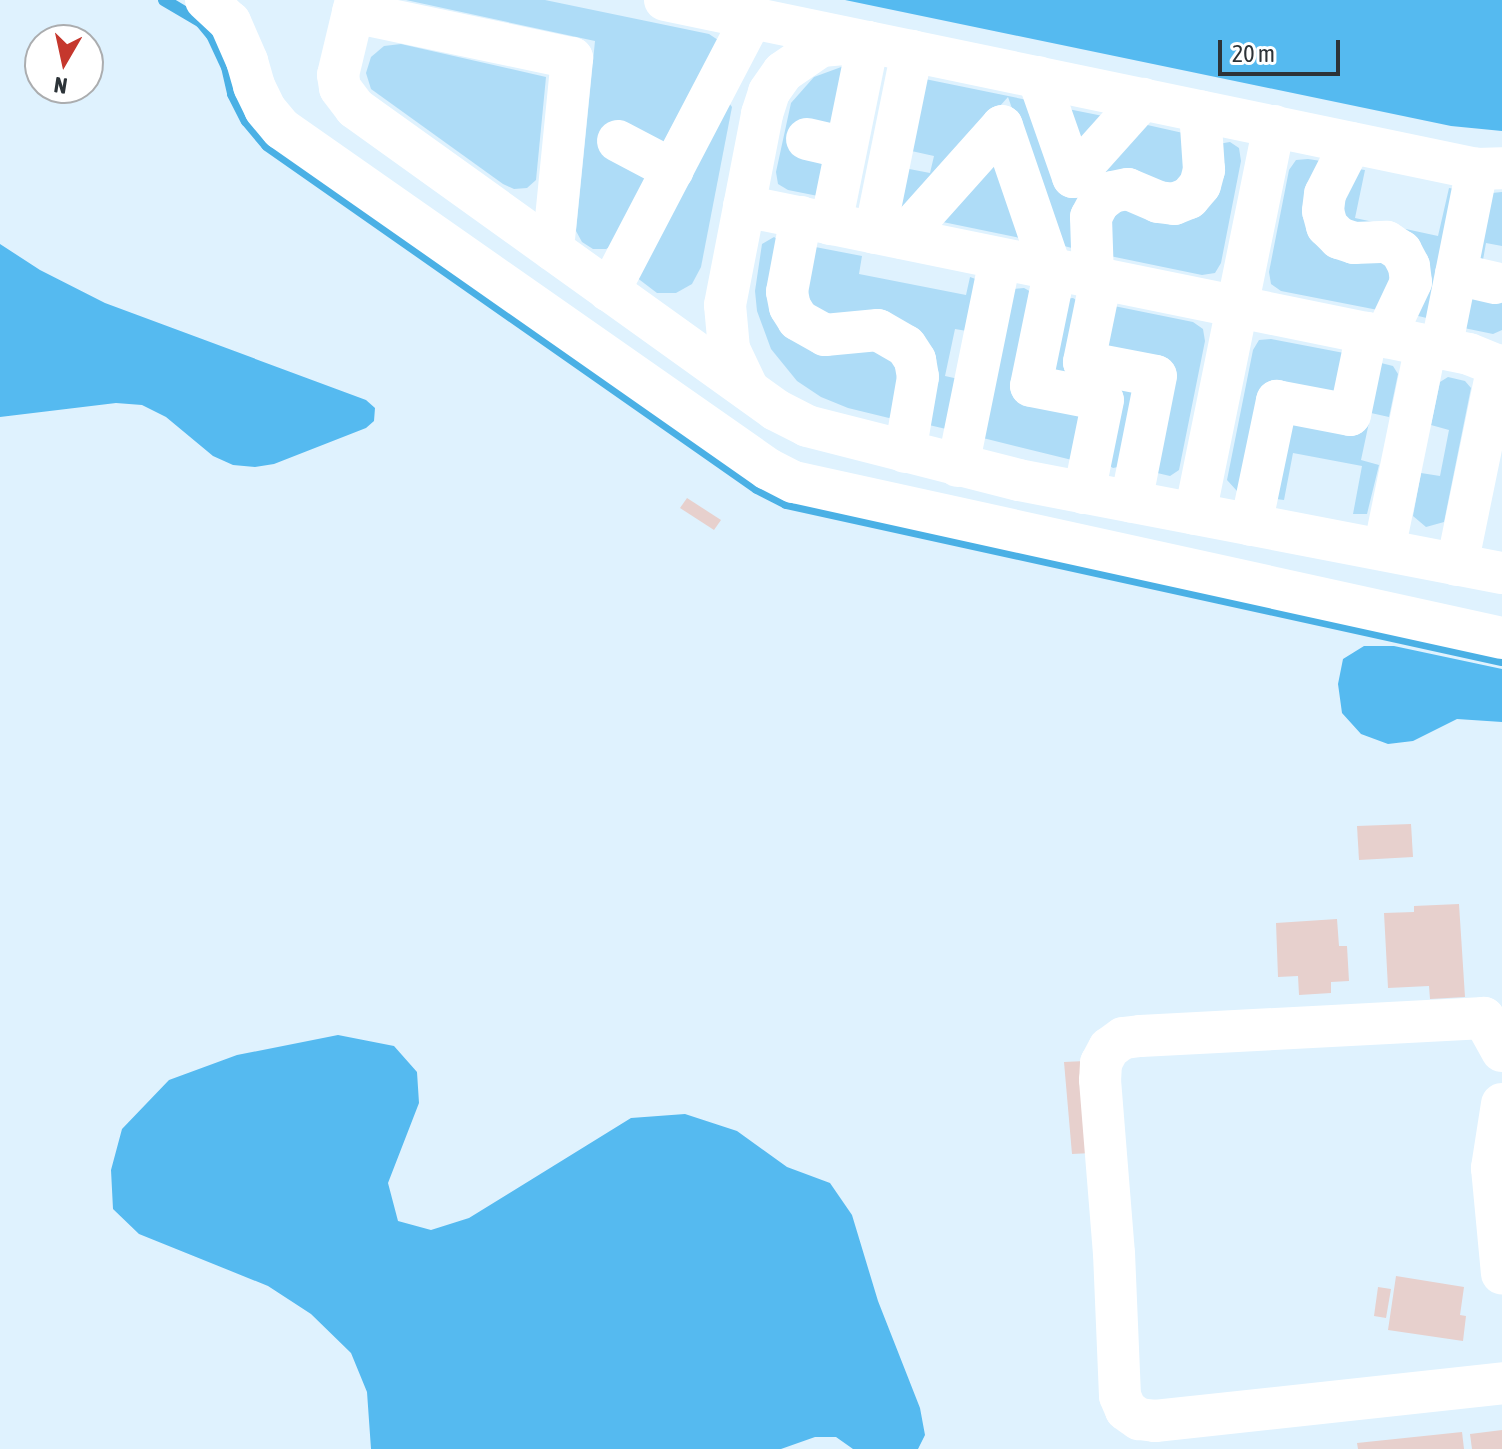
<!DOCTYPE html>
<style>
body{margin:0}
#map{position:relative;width:1502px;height:1449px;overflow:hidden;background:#dff2fe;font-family:"Asap Condensed",sans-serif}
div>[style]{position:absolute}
.green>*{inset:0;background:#aedcf7}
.forest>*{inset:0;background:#55baf0}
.stream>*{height:12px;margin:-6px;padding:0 6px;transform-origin:6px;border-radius:6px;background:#4ab0e5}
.building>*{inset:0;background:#e7d0cd}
.minor>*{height:42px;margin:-21px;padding:0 21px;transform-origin:21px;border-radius:21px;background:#fff}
span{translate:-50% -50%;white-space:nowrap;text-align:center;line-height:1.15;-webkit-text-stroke:6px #fff;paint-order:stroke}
.north{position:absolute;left:24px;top:24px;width:80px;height:80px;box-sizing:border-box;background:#fff;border:2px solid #abadaf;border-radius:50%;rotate:189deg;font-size:22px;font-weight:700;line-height:32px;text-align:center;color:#2c3338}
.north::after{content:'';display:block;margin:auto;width:28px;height:36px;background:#c5372d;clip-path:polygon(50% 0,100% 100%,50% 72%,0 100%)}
.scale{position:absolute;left:1218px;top:40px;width:122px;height:36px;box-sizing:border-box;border:4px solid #2c3338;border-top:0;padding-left:10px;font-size:24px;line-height:28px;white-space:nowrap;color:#2c3338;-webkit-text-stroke:6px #fff;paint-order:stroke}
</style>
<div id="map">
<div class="green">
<div style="clip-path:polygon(406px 0,545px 0,709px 34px,718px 40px,647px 173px,617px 243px,606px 249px,593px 249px,582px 242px,576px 231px,595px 41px)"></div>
<div style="clip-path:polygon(401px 44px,546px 77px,536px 180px,527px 188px,514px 189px,503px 184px,371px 89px,366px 73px,371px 57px,384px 46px)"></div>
<div style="clip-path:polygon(844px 66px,830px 153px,818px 196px,788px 190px,778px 184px,776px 172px,791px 103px,814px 77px)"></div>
<div style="clip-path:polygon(925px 79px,1037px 102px,1069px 195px,1134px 122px,1183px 133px,1191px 181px,1148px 186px,1072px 248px,1060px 245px,1008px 97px,903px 214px,891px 201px,904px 168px,930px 173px,934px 156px,907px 150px)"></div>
<div style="clip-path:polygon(729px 103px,732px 107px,701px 267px,692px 284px,676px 293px,657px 293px,636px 277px)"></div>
<div style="clip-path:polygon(1058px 107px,1113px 118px,1076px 160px)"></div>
<div style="clip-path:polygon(1230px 142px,1239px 148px,1241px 161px,1221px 263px,1215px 273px,1202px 275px,1110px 256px,1106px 208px,1155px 212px,1218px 144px)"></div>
<div style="clip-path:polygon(997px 155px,1025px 239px,938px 221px)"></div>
<div style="clip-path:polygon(1308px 159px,1321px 161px,1317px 192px,1400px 268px,1378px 310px,1281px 291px,1271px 284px,1269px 272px,1289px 170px,1296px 160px)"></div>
<div style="clip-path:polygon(1358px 169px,1365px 170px,1355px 218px,1438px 236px,1449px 188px,1455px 189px,1431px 319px,1414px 315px,1420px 283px,1355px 234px,1334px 197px)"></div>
<div style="clip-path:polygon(1502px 192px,1502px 246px,1486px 243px,1483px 260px,1502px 265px,1502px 330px,1493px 334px,1464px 328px,1473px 269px,1492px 193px)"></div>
<div style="clip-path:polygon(774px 237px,780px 241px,774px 292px,903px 365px,896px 416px,889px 418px,848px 408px,821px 397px,797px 381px,771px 349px,757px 311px,755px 291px,762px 244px)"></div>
<div style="clip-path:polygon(810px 246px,862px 256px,859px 274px,966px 295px,970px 277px,981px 281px,973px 332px,955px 329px,945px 376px,963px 380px,946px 429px,929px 425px,930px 376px,816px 319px,801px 279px)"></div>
<div style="clip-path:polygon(1024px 288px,1033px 293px,1020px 393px,1083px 406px,1072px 460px,979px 437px,1014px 289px)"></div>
<div style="clip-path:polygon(1073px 298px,1081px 303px,1073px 369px,1136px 382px,1123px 466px,1113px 468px,1105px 463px,1113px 394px,1051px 381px,1064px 299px)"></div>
<div style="clip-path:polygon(1114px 306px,1193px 322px,1203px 329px,1205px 341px,1179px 470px,1170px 476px,1153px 472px,1167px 369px,1097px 346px)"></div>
<div style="clip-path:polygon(1271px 339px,1344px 353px,1345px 396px,1270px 390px,1237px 491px,1227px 480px,1253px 350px,1259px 340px)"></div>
<div style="clip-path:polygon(1377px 362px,1393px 366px,1398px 374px,1389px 417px,1371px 413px,1361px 460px,1379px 465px,1367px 514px,1353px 514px,1362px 466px,1293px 453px,1284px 500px,1276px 499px,1282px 421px,1357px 426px)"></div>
<div style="clip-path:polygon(1448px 377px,1465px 381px,1471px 388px,1444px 522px,1426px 527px,1413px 516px,1421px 473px,1440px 476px,1449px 430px,1431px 425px,1440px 382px)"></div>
</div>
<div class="forest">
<div style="clip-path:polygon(845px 0,1502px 0,1502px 131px,1451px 126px)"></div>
<div style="clip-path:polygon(0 244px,40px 270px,105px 303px,366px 400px,375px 408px,374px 421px,366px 428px,274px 464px,255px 467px,233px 465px,213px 456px,166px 417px,142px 405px,116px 403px,0 417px)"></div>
<div style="clip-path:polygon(1364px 646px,1394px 646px,1502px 669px,1502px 722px,1457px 719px,1413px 741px,1388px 744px,1361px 734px,1342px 713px,1338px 684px,1343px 659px)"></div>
<div style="clip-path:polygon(338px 1035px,394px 1046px,417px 1072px,419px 1103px,388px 1183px,398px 1221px,431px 1230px,469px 1218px,631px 1118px,685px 1114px,737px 1131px,787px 1167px,830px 1183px,852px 1215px,878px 1301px,920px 1408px,925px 1435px,918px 1449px,853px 1449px,836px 1437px,815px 1437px,781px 1449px,371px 1449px,367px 1392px,351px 1353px,311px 1314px,268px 1286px,139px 1234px,113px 1209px,111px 1170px,122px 1129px,169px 1080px,237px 1055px)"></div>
</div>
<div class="stream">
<div style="left:164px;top:0;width:43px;rotate:30.7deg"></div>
<div style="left:201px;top:22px;width:17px;rotate:50deg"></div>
<div style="left:212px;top:35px;width:35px;rotate:65deg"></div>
<div style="left:227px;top:67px;width:28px;rotate:77deg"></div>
<div style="left:233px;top:94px;width:30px;rotate:63deg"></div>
<div style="left:247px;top:121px;width:31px;rotate:50deg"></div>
<div style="left:267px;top:145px;width:598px;rotate:34.99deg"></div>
<div style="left:757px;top:488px;width:33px;rotate:27deg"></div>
<div style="left:786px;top:503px;width:733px;rotate:12.37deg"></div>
</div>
<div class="building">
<div style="clip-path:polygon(687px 498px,721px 520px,714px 530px,680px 508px)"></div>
<div style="clip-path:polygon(1411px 824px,1413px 857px,1359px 860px,1357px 826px)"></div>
<div style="clip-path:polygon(1459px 904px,1465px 997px,1430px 999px,1429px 986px,1388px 988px,1384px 913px,1414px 912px,1414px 906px)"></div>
<div style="clip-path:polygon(1337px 919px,1339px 946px,1347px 946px,1349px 981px,1331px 982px,1331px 993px,1299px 995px,1298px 976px,1278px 977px,1276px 923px)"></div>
<div style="clip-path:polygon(1085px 1061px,1092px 1153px,1072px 1154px,1064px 1062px)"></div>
<div style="clip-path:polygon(1396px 1276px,1464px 1287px,1460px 1315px,1466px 1316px,1463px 1341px,1388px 1330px)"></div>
<div style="clip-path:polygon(1378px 1287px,1391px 1289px,1386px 1318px,1374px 1316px)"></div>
<div style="clip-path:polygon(1502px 1430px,1502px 1449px,1472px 1449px,1470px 1434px)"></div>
<div style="clip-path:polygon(1462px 1432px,1464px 1449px,1358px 1449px,1357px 1443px)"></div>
</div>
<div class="minor">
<div style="left:206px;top:0;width:33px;rotate:43deg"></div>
<div style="left:230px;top:22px;width:43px;rotate:66.4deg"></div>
<div style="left:247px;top:61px;width:26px;rotate:74deg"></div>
<div style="left:254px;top:86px;width:25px;rotate:64deg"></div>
<div style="left:265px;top:109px;width:26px;rotate:50deg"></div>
<div style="left:282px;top:129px;width:593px;rotate:34.98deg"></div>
<div style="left:768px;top:469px;width:29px;rotate:27deg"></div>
<div style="left:794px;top:482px;width:725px;rotate:12.43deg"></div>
<div style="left:356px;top:0;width:77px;rotate:103.5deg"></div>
<div style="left:338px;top:75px;width:13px;rotate:81deg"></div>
<div style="left:340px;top:88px;width:25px;rotate:53deg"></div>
<div style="left:355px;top:108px;width:518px;rotate:35.65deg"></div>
<div style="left:776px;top:410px;width:35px;rotate:27deg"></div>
<div style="left:807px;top:426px;width:219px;rotate:14.3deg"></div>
<div style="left:1019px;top:480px;width:492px;rotate:10.9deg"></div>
<div style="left:665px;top:0;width:207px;rotate:11.7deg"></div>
<div style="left:868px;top:42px;width:186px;rotate:101.5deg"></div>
<div style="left:353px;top:12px;width:224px;rotate:11.9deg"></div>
<div style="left:572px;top:58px;width:193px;rotate:95.7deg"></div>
<div style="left:1038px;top:77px;width:106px;rotate:70.7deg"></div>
<div style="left:1073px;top:177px;width:105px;rotate:-48.1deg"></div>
<div style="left:807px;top:139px;width:40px;rotate:13deg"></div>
<div style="left:618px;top:141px;width:62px;rotate:27.8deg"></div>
<div style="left:1351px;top:143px;width:57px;rotate:117deg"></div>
<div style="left:1325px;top:194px;width:17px;rotate:97deg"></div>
<div style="left:1323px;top:211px;width:16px;rotate:75deg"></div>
<div style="left:1327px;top:226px;width:17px;rotate:45deg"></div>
<div style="left:1339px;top:238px;width:16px;rotate:18deg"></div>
<div style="left:1354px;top:243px;width:33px;rotate:-2deg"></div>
<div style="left:1387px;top:242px;width:17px;rotate:33deg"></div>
<div style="left:1401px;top:251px;width:17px;rotate:62deg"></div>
<div style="left:1409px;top:266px;width:16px;rotate:83deg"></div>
<div style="left:1411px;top:282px;width:61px;rotate:115.3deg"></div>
<div style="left:744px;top:206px;width:740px;rotate:11.54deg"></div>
<div style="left:1469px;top:354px;width:35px;rotate:22deg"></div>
<div style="left:801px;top:217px;width:76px;rotate:100.6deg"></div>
<div style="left:787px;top:292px;width:15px;rotate:79deg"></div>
<div style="left:790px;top:307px;width:15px;rotate:58deg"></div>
<div style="left:798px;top:320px;width:31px;rotate:29deg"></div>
<div style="left:825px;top:335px;width:53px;rotate:-5.4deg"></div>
<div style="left:878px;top:330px;width:32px;rotate:30deg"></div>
<div style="left:906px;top:346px;width:17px;rotate:57deg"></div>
<div style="left:915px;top:360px;width:17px;rotate:80deg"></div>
<div style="left:918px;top:377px;width:76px;rotate:99.8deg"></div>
<div style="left:875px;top:233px;width:186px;rotate:-78.5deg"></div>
<div style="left:902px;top:238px;width:150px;rotate:-48.2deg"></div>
<div style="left:1002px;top:126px;width:151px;rotate:71.1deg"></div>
<div style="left:1055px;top:269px;width:119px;rotate:101.6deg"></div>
<div style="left:1031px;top:386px;width:73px;rotate:11deg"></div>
<div style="left:1103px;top:400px;width:95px;rotate:101.5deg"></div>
<div style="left:1456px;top:274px;width:40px;rotate:13deg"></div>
<div style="left:1093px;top:278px;width:61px;rotate:-91.9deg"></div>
<div style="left:1091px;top:217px;width:17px;rotate:-62deg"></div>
<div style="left:1099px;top:202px;width:16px;rotate:-38deg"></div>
<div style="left:1112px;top:192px;width:16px;rotate:-11deg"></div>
<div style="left:1128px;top:189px;width:33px;rotate:23deg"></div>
<div style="left:1158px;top:202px;width:16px;rotate:7deg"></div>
<div style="left:1174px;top:204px;width:16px;rotate:-22deg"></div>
<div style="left:1189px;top:198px;width:17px;rotate:-50deg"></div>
<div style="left:1200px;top:185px;width:16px;rotate:-75deg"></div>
<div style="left:1204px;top:170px;width:59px;rotate:-93.9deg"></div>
<div style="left:1101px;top:279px;width:85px;rotate:101.6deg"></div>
<div style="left:1084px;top:362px;width:73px;rotate:11deg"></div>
<div style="left:1156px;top:376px;width:128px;rotate:101.2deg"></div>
<div style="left:609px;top:291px;width:308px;rotate:-62.4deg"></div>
<div style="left:1441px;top:349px;width:184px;rotate:-78.7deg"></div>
<div style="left:748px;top:389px;width:44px;rotate:-115.4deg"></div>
<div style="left:729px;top:349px;width:44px;rotate:-95.2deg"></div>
<div style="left:725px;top:305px;width:195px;rotate:-79deg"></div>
<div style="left:762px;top:114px;width:23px;rotate:-72deg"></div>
<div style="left:769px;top:92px;width:24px;rotate:-55deg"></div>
<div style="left:783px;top:72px;width:46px;rotate:-34.4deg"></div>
<div style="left:821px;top:46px;width:47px;rotate:-4.9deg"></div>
<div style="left:868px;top:42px;width:622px;rotate:11.78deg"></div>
<div style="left:1477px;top:169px;width:25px;rotate:-2deg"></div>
<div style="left:958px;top:466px;width:211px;rotate:-78.5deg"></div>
<div style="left:1195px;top:514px;width:396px;rotate:-78.5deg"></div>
<div style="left:1251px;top:525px;width:127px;rotate:-78.2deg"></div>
<div style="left:1277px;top:401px;width:74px;rotate:10.9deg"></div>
<div style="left:1350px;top:415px;width:84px;rotate:-78.3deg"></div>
<div style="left:1384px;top:550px;width:209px;rotate:-78.4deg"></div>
<div style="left:1457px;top:565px;width:204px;rotate:-78.4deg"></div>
<div style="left:1502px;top:1051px;width:38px;rotate:-119deg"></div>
<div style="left:1484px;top:1018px;width:344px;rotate:177deg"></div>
<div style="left:1140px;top:1036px;width:17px;rotate:173deg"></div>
<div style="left:1123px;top:1038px;width:17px;rotate:144deg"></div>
<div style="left:1109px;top:1048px;width:17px;rotate:118deg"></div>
<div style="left:1101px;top:1063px;width:17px;rotate:93deg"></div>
<div style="left:1100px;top:1080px;width:174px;rotate:85.4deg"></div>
<div style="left:1114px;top:1253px;width:143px;rotate:87.6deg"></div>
<div style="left:1120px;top:1396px;width:15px;rotate:67deg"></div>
<div style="left:1126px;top:1410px;width:16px;rotate:35deg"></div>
<div style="left:1139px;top:1419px;width:16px;rotate:7deg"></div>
<div style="left:1155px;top:1421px;width:349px;rotate:-6.2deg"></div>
<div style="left:1502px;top:1104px;width:65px;rotate:98.9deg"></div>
<div style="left:1492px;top:1168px;width:106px;rotate:84.6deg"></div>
</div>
<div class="north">N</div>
<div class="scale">20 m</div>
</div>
